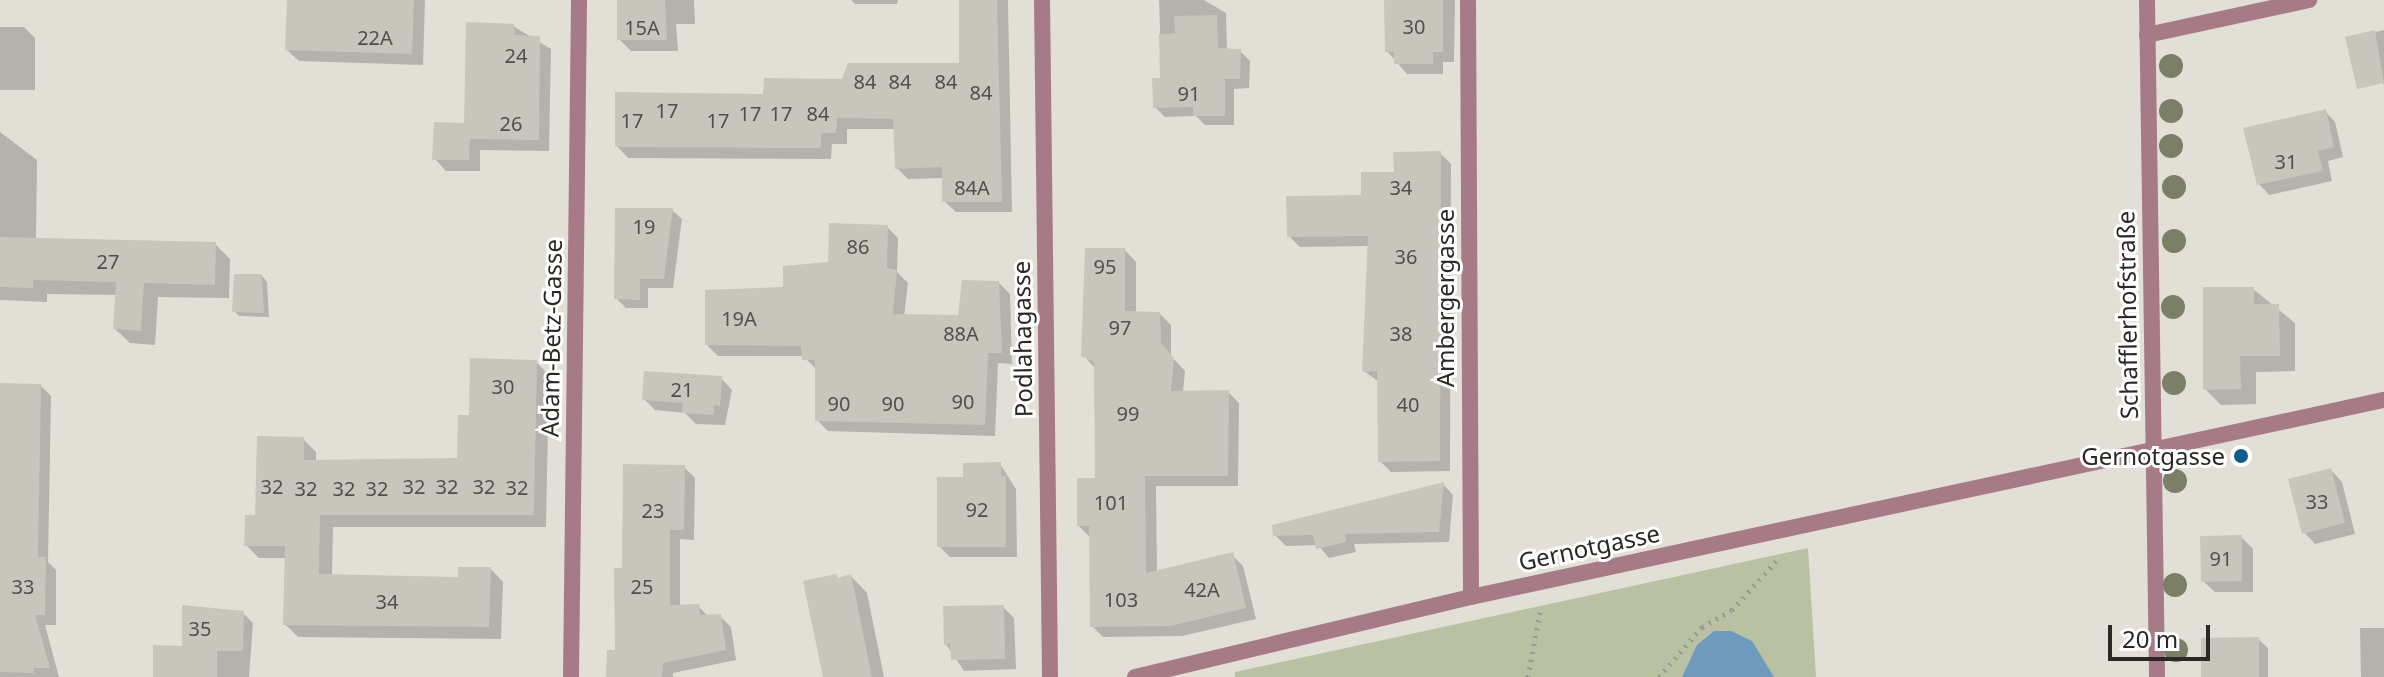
<!DOCTYPE html>
<meta charset="utf-8">
<style>
body{margin:0}
#map{position:relative;width:2384px;height:677px;overflow:hidden;background:#e2dfd7;font-family:"Noto Sans",sans-serif}
div>[style]{position:absolute}
.green>*{inset:0;background:#b8c2a3}
.water>*{inset:0;background:#6e9abe}
.shadow>*{inset:0;background:#0003}
.building>*{inset:0;background:#c8c5bd}
.path>*{height:5px;margin-top:-2.5px;transform-origin:0;background:repeating-linear-gradient(90deg,#9b9993 0 2px,transparent 0 8px)}
.street>*{height:16px;margin:-8px;padding:0 8px;transform-origin:8px;border-radius:8px;background:#a77a87}
.trees>*{width:24px;height:24px;margin:-12px;border-radius:50%;background:#7b7f66}
.dots>*{width:22px;height:22px;translate:-50% -50%;box-sizing:border-box;border:4px solid #fff;border-radius:50%}
span{translate:-50% -50%;white-space:nowrap;text-align:center;line-height:1.15;-webkit-text-stroke:6px #fff;paint-order:stroke}
.number-label{font-size:20px;color:#514f4b}
.number-label span{-webkit-text-stroke-width:0}
.street-label{font-size:24px;color:#292825}
.poi-label{font-size:24px;color:#292825}
.right{translate:-100% -50%;text-align:right}
.scale{position:absolute;left:2108px;top:625px;width:102px;height:36px;box-sizing:border-box;border:4px solid #292825;border-top:0;padding-left:10px;font-size:24px;line-height:28px;white-space:nowrap;color:#292825;-webkit-text-stroke:6px #fff;paint-order:stroke}
</style>
<div id="map">
<div class="green">
<div style="clip-path:polygon(1808px 548px,1816px 677px,1235px 677px,1235px 672px)"></div>
</div>
<div class="water">
<div style="clip-path:polygon(1714px 631px,1731px 631px,1752px 641px,1774px 677px,1682px 677px,1697px 645px)"></div>
</div>
<div class="shadow">
<div style="clip-path:polygon(289px 0,425px 0,423px 65px,299px 61px,287px 50px)"></div>
<div style="clip-path:polygon(619px 0,694px 0,695px 24px,676px 24px,678px 51px,631px 51px,619px 39px)"></div>
<div style="clip-path:polygon(851px 0,898px 0,897px 4px,855px 4px)"></div>
<div style="clip-path:polygon(961px 0,1008px 0,1012px 212px,956px 212px,944px 201px,944px 178px,908px 179px,897px 168px,896px 129px,847px 129px,847px 144px,832px 144px,831px 159px,628px 158px,617px 146px,765px 96px,961px 65px)"></div>
<div style="clip-path:polygon(1159px 0,1204px 0,1226px 13px,1227px 51px,1240px 51px,1250px 61px,1249px 88px,1234px 89px,1234px 125px,1205px 125px,1196px 116px,1165px 117px,1155px 107px,1162px 80px)"></div>
<div style="clip-path:polygon(1387px 0,1455px 0,1454px 62px,1443px 62px,1443px 74px,1407px 74px,1387px 51px)"></div>
<div style="clip-path:polygon(513px 26px,551px 49px,549px 151px,480px 150px,480px 171px,446px 171px,435px 159px,466px 125px)"></div>
<div style="clip-path:polygon(0 27px,24px 27px,35px 38px,35px 90px,0 90px)"></div>
<div style="clip-path:polygon(2384px 30px,2384px 86px,2371px 33px)"></div>
<div style="clip-path:polygon(2325px 111px,2335px 122px,2343px 157px,2328px 161px,2332px 181px,2269px 195px,2259px 184px)"></div>
<div style="clip-path:polygon(0 132px,37px 160px,36px 239px,215px 244px,230px 259px,229px 298px,158px 297px,155px 345px,130px 343px,115px 329px,117px 295px,47px 294px,47px 302px,0 300px)"></div>
<div style="clip-path:polygon(1440px 153px,1451px 164px,1450px 471px,1391px 472px,1380px 461px,1379px 382px,1364px 371px,1370px 246px,1300px 247px,1289px 236px)"></div>
<div style="clip-path:polygon(672px 210px,682px 219px,673px 288px,648px 288px,648px 308px,626px 308px,616px 298px)"></div>
<div style="clip-path:polygon(887px 227px,898px 238px,897px 272px,908px 283px,904px 316px,959px 317px,999px 283px,1010px 294px,1012px 364px,998px 363px,995px 436px,828px 431px,817px 420px,817px 370px,803px 356px,718px 356px,707px 345px,785px 288px)"></div>
<div style="clip-path:polygon(1125px 250px,1136px 262px,1136px 313px,1160px 314px,1171px 325px,1171px 356px,1185px 371px,1183px 392px,1228px 392px,1239px 403px,1238px 486px,1156px 486px,1157px 572px,1232px 555px,1243px 566px,1256px 619px,1182px 636px,1103px 637px,1092px 626px,1091px 538px,1079px 526px,1097px 480px,1094px 367px,1083px 355px)"></div>
<div style="clip-path:polygon(262px 276px,267px 282px,269px 317px,239px 316px,234px 311px)"></div>
<div style="clip-path:polygon(2253px 289px,2295px 323px,2295px 371px,2256px 372px,2256px 404px,2221px 405px,2205px 389px)"></div>
<div style="clip-path:polygon(536px 362px,549px 375px,546px 527px,333px 527px,332px 576px,460px 579px,491px 569px,503px 582px,501px 639px,298px 637px,285px 624px,287px 558px,259px 558px,246px 545px,257px 517px,303px 439px,316px 452px,316px 462px,459px 460px,471px 417px)"></div>
<div style="clip-path:polygon(721px 378px,732px 390px,725px 425px,696px 424px,685px 413px,655px 410px,644px 399px)"></div>
<div style="clip-path:polygon(0 385px,41px 386px,51px 396px,48px 562px,56px 570px,56px 625px,45px 625px,59px 677px,0 677px)"></div>
<div style="clip-path:polygon(1000px 464px,1016px 489px,1017px 557px,950px 557px,939px 546px,965px 479px)"></div>
<div style="clip-path:polygon(684px 467px,695px 478px,694px 540px,680px 539px,680px 607px,698px 606px,709px 617px,720px 616px,731px 627px,736px 660px,673px 673px,673px 677px,608px 677px,617px 652px,624px 570px)"></div>
<div style="clip-path:polygon(2331px 470px,2342px 482px,2355px 534px,2315px 544px,2304px 532px)"></div>
<div style="clip-path:polygon(1443px 484px,1453px 495px,1449px 542px,1354px 544px,1356px 552px,1329px 558px,1318px 545px,1286px 546px,1275px 535px)"></div>
<div style="clip-path:polygon(2241px 537px,2253px 549px,2253px 592px,2215px 592px,2203px 581px)"></div>
<div style="clip-path:polygon(851px 576px,867px 593px,884px 677px,825px 677px)"></div>
<div style="clip-path:polygon(184px 607px,243px 613px,253px 623px,249px 677px,155px 677px,184px 648px)"></div>
<div style="clip-path:polygon(1003px 607px,1014px 618px,1016px 669px,964px 671px,946px 644px)"></div>
<div style="clip-path:polygon(2360px 628px,2384px 628px,2384px 677px,2361px 677px)"></div>
<div style="clip-path:polygon(2258px 639px,2268px 648px,2268px 677px,2204px 677px)"></div>
</div>
<div class="building">
<div style="clip-path:polygon(287px 0,414px 0,412px 54px,285px 50px)"></div>
<div style="clip-path:polygon(617px 0,665px 0,667px 40px,617px 40px)"></div>
<div style="clip-path:polygon(959px 0,997px 0,1002px 202px,942px 202px,942px 167px,895px 169px,893px 119px,837px 118px,836px 133px,821px 133px,821px 148px,615px 147px,615px 92px,763px 94px,764px 78px,842px 79px,848px 63px,959px 63px)"></div>
<div style="clip-path:polygon(1384px 0,1443px 0,1443px 52px,1433px 52px,1433px 64px,1394px 64px,1394px 52px,1385px 52px)"></div>
<div style="clip-path:polygon(1217px 15px,1218px 48px,1241px 49px,1240px 79px,1225px 79px,1225px 116px,1193px 116px,1193px 107px,1153px 108px,1152px 78px,1160px 78px,1159px 34px,1175px 33px,1174px 16px)"></div>
<div style="clip-path:polygon(466px 22px,514px 24px,515px 35px,540px 36px,539px 140px,470px 139px,469px 160px,432px 160px,434px 122px,464px 123px)"></div>
<div style="clip-path:polygon(2375px 30px,2384px 83px,2357px 89px,2345px 37px)"></div>
<div style="clip-path:polygon(2326px 109px,2334px 147px,2318px 151px,2323px 171px,2257px 185px,2243px 128px)"></div>
<div style="clip-path:polygon(1441px 151px,1440px 461px,1378px 462px,1377px 371px,1362px 372px,1368px 236px,1287px 237px,1286px 196px,1361px 195px,1361px 172px,1394px 172px,1393px 152px)"></div>
<div style="clip-path:polygon(615px 208px,673px 208px,664px 279px,640px 279px,640px 300px,614px 299px)"></div>
<div style="clip-path:polygon(829px 223px,888px 225px,887px 268px,897px 270px,893px 314px,958px 315px,962px 280px,999px 281px,1002px 353px,988px 353px,985px 425px,815px 421px,815px 360px,802px 360px,801px 346px,705px 345px,705px 290px,783px 287px,783px 266px,828px 262px)"></div>
<div style="clip-path:polygon(0 237px,216px 242px,215px 285px,144px 283px,141px 331px,113px 329px,116px 282px,33px 280px,33px 288px,0 287px)"></div>
<div style="clip-path:polygon(1085px 248px,1125px 248px,1125px 311px,1160px 312px,1161px 343px,1174px 358px,1171px 391px,1229px 390px,1228px 476px,1145px 476px,1146px 573px,1233px 552px,1246px 608px,1170px 626px,1090px 627px,1089px 526px,1077px 526px,1077px 478px,1095px 478px,1094px 362px,1081px 356px)"></div>
<div style="clip-path:polygon(234px 274px,262px 274px,264px 313px,232px 312px)"></div>
<div style="clip-path:polygon(2203px 287px,2254px 287px,2254px 304px,2279px 304px,2280px 356px,2240px 356px,2241px 389px,2203px 390px)"></div>
<div style="clip-path:polygon(470px 358px,537px 360px,534px 515px,320px 515px,319px 574px,458px 577px,458px 567px,491px 567px,489px 627px,283px 625px,285px 546px,244px 546px,245px 515px,255px 515px,257px 436px,304px 437px,304px 460px,457px 458px,458px 415px,469px 415px)"></div>
<div style="clip-path:polygon(644px 371px,722px 376px,720px 406px,714px 405px,714px 415px,682px 413px,683px 403px,642px 400px)"></div>
<div style="clip-path:polygon(0 383px,41px 384px,38px 557px,46px 557px,45px 615px,35px 615px,50px 668px,34px 668px,34px 673px,0 672px)"></div>
<div style="clip-path:polygon(1001px 462px,1001px 476px,1006px 476px,1006px 547px,937px 547px,937px 477px,963px 477px,963px 463px)"></div>
<div style="clip-path:polygon(623px 464px,685px 465px,684px 530px,670px 530px,670px 605px,699px 604px,700px 615px,721px 614px,726px 650px,663px 663px,662px 677px,606px 677px,607px 650px,615px 650px,614px 568px,622px 568px)"></div>
<div style="clip-path:polygon(2331px 468px,2345px 523px,2302px 534px,2288px 479px)"></div>
<div style="clip-path:polygon(1444px 482px,1439px 532px,1345px 534px,1346px 542px,1316px 549px,1313px 535px,1273px 536px,1272px 525px)"></div>
<div style="clip-path:polygon(2242px 535px,2242px 581px,2201px 582px,2200px 536px)"></div>
<div style="clip-path:polygon(836px 574px,838px 578px,851px 574px,872px 677px,823px 677px,803px 581px)"></div>
<div style="clip-path:polygon(182px 605px,244px 611px,243px 651px,217px 651px,217px 677px,153px 677px,153px 645px,182px 646px)"></div>
<div style="clip-path:polygon(1004px 605px,1005px 659px,951px 660px,950px 644px,944px 645px,943px 606px)"></div>
<div style="clip-path:polygon(2259px 637px,2259px 677px,2201px 677px,2201px 638px)"></div>
</div>
<div class="path">
<div style="left:1528px;top:677px;width:71px;rotate:-79.5deg"></div>
<div style="left:1659px;top:677px;width:66px;rotate:-49.3deg"></div>
<div style="left:1702px;top:627px;width:34px;rotate:-30deg"></div>
<div style="left:1732px;top:610px;width:72px;rotate:-47.8deg"></div>
</div>
<div class="street">
<div style="left:1042px;top:0;width:677px;rotate:89.32deg"></div>
<div style="left:1468px;top:0;width:597px;rotate:89.71deg"></div>
<div style="left:2147px;top:0;width:677px;rotate:89.15deg"></div>
<div style="left:2147px;top:35px;width:166px;rotate:-12.2deg"></div>
<div style="left:571px;top:677px;width:677px;rotate:-89.32deg"></div>
<div style="left:1135px;top:677px;width:345px;rotate:-13.4deg"></div>
<div style="left:1471px;top:597px;width:934px;rotate:-12.18deg"></div>
</div>
<div class="trees">
<div style="left:2171px;top:66px"></div>
<div style="left:2171px;top:111px"></div>
<div style="left:2171px;top:146px"></div>
<div style="left:2174px;top:187px"></div>
<div style="left:2174px;top:241px"></div>
<div style="left:2173px;top:307px"></div>
<div style="left:2174px;top:383px"></div>
<div style="left:2175px;top:481px"></div>
<div style="left:2175px;top:585px"></div>
<div style="left:2176px;top:650px"></div>
</div>
<div class="dots">
<div style="left:2241px;top:456px;background:#115c8f"></div>
</div>
<div class="number-label">
<span style="left:1414px;top:26px">30</span>
<span style="left:642px;top:27px">15A</span>
<span style="left:375px;top:37px">22A</span>
<span style="left:516px;top:55px">24</span>
<span style="left:865px;top:81px">84</span>
<span style="left:900px;top:81px">84</span>
<span style="left:946px;top:81px">84</span>
<span style="left:981px;top:92px">84</span>
<span style="left:1189px;top:93px">91</span>
<span style="left:667px;top:110px">17</span>
<span style="left:750px;top:113px">17</span>
<span style="left:781px;top:113px">17</span>
<span style="left:818px;top:113px">84</span>
<span style="left:632px;top:120px">17</span>
<span style="left:718px;top:120px">17</span>
<span style="left:511px;top:123px">26</span>
<span style="left:2286px;top:161px">31</span>
<span style="left:972px;top:187px">84A</span>
<span style="left:1401px;top:187px">34</span>
<span style="left:644px;top:226px">19</span>
<span style="left:858px;top:246px">86</span>
<span style="left:1406px;top:256px">36</span>
<span style="left:108px;top:261px">27</span>
<span style="left:1105px;top:266px">95</span>
<span style="left:739px;top:318px">19A</span>
<span style="left:1120px;top:327px">97</span>
<span style="left:961px;top:333px">88A</span>
<span style="left:1401px;top:333px">38</span>
<span style="left:503px;top:386px">30</span>
<span style="left:682px;top:389px">21</span>
<span style="left:963px;top:401px">90</span>
<span style="left:839px;top:403px">90</span>
<span style="left:893px;top:403px">90</span>
<span style="left:1408px;top:404px">40</span>
<span style="left:1128px;top:413px">99</span>
<span style="left:272px;top:486px">32</span>
<span style="left:414px;top:486px">32</span>
<span style="left:447px;top:486px">32</span>
<span style="left:484px;top:486px">32</span>
<span style="left:517px;top:487px">32</span>
<span style="left:306px;top:488px">32</span>
<span style="left:344px;top:488px">32</span>
<span style="left:377px;top:488px">32</span>
<span style="left:2317px;top:501px">33</span>
<span style="left:1111px;top:502px">101</span>
<span style="left:977px;top:509px">92</span>
<span style="left:653px;top:510px">23</span>
<span style="left:2221px;top:558px">91</span>
<span style="left:23px;top:586px">33</span>
<span style="left:642px;top:586px">25</span>
<span style="left:1202px;top:589px">42A</span>
<span style="left:1121px;top:599px">103</span>
<span style="left:387px;top:601px">34</span>
<span style="left:200px;top:628px">35</span>
</div>
<div class="street-label">
<span style="left:1445px;top:298px;rotate:-90deg">Ambergergasse</span>
<span style="left:2127px;top:315px;rotate:-91deg">Schafflerhofstraße</span>
<span style="left:551px;top:338px;rotate:-89deg">Adam-Betz-Gasse</span>
<span style="left:1022px;top:339px;rotate:-91deg">Podlahagasse</span>
<span style="left:1589px;top:547px;rotate:-12deg">Gernotgasse</span>
</div>
<div class="poi-label">
<span class="right" style="left:2225px;top:456px">Gernotgasse</span>
</div>
<div class="scale">20 m</div>
</div>
